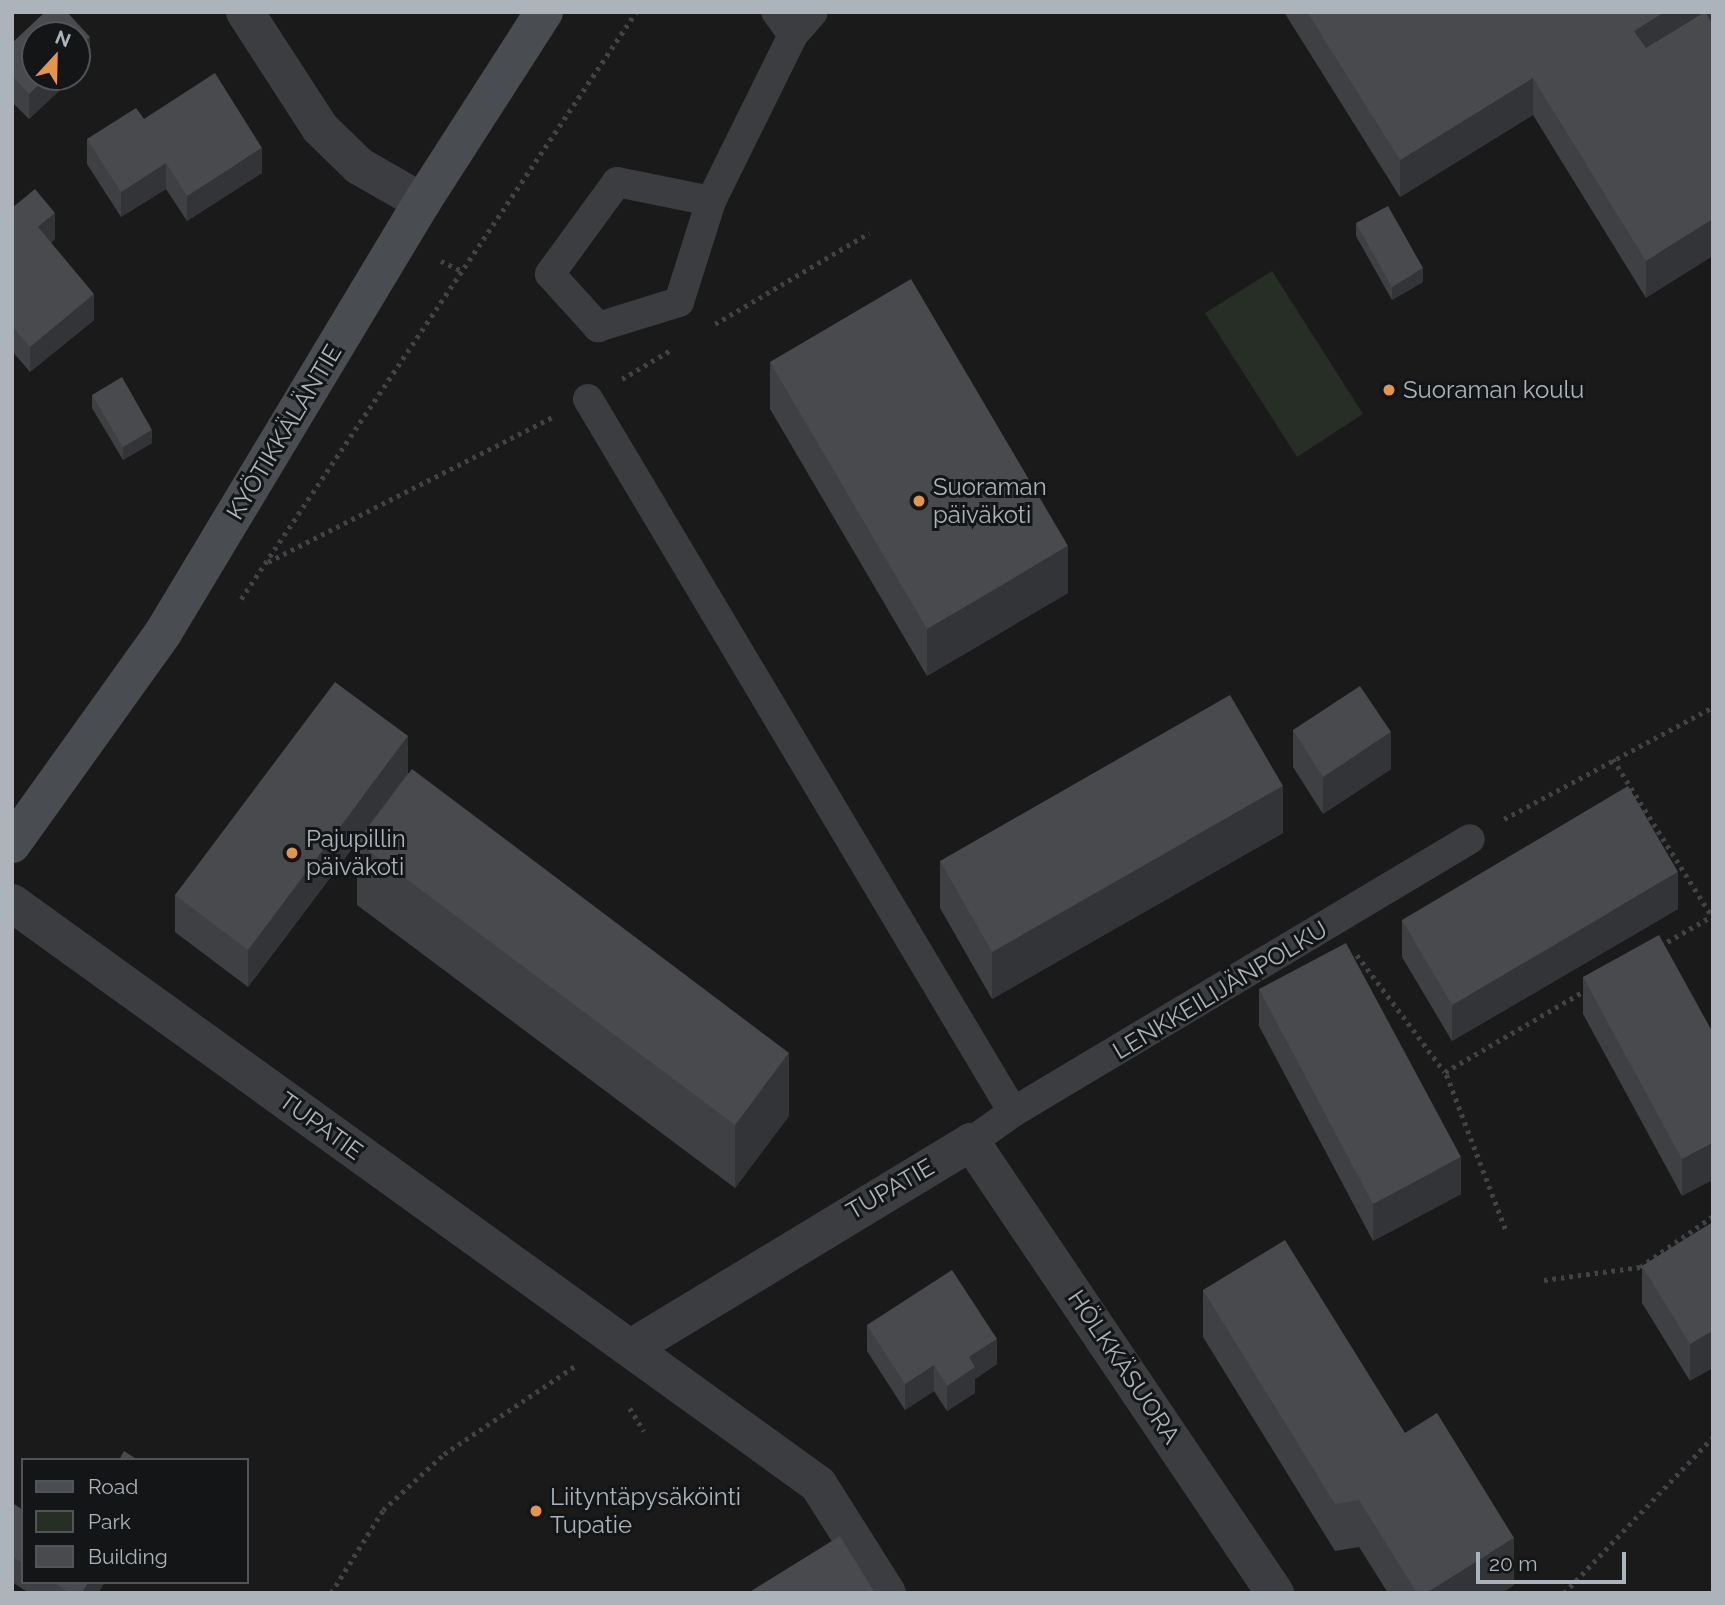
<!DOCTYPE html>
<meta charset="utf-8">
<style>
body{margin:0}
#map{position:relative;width:1725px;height:1605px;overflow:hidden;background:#1a1a1b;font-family:Raleway,sans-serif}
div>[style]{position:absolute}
.green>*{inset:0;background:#262e26}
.path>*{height:4.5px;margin-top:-2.25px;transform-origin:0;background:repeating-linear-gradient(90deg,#414447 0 3.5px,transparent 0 8.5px)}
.lane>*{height:30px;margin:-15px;padding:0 15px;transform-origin:15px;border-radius:15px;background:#3b3d40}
.street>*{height:38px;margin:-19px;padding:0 19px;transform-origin:19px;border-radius:19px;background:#3b3d40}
.secondary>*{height:38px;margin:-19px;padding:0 19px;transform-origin:19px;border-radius:19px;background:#494c50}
.wall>*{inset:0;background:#3f4043}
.shaded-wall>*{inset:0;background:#333437}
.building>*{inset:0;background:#494a4e}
.dots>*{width:19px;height:19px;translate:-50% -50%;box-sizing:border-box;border:4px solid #141516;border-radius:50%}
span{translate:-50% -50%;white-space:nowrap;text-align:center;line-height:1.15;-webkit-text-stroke:6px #141516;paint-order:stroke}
.poi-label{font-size:24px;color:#adb3ba}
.left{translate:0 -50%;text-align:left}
.street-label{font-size:24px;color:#adb3ba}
.frame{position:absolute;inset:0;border:14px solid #adb3ba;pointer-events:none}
.legend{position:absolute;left:21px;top:1458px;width:228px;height:126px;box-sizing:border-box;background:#141516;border:2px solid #515458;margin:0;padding:9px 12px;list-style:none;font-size:21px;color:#adb3ba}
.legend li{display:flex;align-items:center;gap:14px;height:35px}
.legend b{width:35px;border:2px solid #515458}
.north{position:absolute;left:21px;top:21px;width:70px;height:70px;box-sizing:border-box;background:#141516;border:2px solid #515458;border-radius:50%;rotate:22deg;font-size:19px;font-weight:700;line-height:28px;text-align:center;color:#adb3ba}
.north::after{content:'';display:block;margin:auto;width:24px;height:32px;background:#e49549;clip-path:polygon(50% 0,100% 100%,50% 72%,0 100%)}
.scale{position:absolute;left:1476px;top:1552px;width:150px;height:32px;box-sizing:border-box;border:4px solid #adb3ba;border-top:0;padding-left:9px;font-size:21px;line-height:24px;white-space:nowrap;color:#adb3ba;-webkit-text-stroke:5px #141516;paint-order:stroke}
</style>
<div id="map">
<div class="green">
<div style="clip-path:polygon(1272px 271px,1363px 414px,1297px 457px,1205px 313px)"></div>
</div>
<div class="path">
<div style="left:441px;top:261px;width:23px;rotate:25deg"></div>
<div style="left:715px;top:324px;width:179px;rotate:-30.6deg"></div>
<div style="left:622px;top:379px;width:55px;rotate:-30.8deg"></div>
<div style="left:268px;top:562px;width:320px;rotate:-27deg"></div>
<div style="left:241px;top:599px;width:708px;rotate:-56.06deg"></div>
<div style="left:1613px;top:759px;width:188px;rotate:57.8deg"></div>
<div style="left:1504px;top:819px;width:237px;rotate:-28.2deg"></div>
<div style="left:1660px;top:946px;width:60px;rotate:-30deg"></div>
<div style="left:1357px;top:955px;width:146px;rotate:53.1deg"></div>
<div style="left:1505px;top:1229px;width:168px;rotate:-110.9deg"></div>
<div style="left:1445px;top:1072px;width:163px;rotate:-30.2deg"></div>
<div style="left:1544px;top:1280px;width:97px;rotate:-7.7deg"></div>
<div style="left:1640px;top:1267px;width:89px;rotate:-34.9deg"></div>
<div style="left:630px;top:1408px;width:27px;rotate:59deg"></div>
<div style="left:331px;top:1593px;width:98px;rotate:-57.9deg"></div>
<div style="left:383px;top:1510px;width:83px;rotate:-42.6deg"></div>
<div style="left:444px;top:1454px;width:158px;rotate:-33.9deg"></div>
<div style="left:1564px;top:1593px;width:216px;rotate:-46.3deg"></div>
</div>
<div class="lane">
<div style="left:793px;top:35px;width:30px;rotate:-49deg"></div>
<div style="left:711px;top:201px;width:96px;rotate:-168.6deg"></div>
<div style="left:617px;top:182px;width:114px;rotate:126.1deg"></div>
<div style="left:550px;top:274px;width:72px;rotate:47.8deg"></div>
<div style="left:598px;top:327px;width:85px;rotate:-17.2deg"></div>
<div style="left:679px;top:302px;width:106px;rotate:-72.4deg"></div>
<div style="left:711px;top:201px;width:185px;rotate:-63.7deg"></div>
<div style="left:793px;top:35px;width:29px;rotate:-126deg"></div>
<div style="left:588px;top:399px;width:830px;rotate:59.2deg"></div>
<div style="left:971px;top:1142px;width:52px;rotate:-35.5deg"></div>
<div style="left:1013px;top:1112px;width:532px;rotate:-30.85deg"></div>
</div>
<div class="street">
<div style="left:245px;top:12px;width:138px;rotate:57.1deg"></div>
<div style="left:320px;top:128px;width:54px;rotate:44.3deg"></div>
<div style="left:359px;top:166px;width:73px;rotate:29.7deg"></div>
<div style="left:12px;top:903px;width:994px;rotate:35.79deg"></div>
<div style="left:818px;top:1484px;width:129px;rotate:57.7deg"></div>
<div style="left:631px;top:1348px;width:398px;rotate:-31.2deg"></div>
<div style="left:971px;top:1142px;width:544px;rotate:56.02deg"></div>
</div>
<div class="secondary">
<div style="left:12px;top:844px;width:259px;rotate:-54.4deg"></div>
<div style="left:163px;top:633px;width:503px;rotate:-59deg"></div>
<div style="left:422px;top:202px;width:226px;rotate:-57.3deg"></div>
</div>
<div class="wall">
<div style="clip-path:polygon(1284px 12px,1713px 12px,1646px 298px,1533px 115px,1400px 197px)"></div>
<div style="clip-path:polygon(12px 43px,90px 63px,35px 77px,74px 77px,29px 119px,12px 102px)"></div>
<div style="clip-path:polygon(144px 119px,262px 173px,187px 221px,166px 189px,121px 217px,87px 164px,87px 139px)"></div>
<div style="clip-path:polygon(12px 208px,55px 239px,51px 243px,94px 320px,30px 372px,12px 351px)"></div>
<div style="clip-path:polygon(1356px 223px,1423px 282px,1392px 300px,1356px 236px)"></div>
<div style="clip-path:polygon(770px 362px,1068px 593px,927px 676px,770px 409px)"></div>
<div style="clip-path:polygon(92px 395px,152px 443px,123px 460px,92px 408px)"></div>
<div style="clip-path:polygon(1293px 730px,1391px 769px,1323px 814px,1293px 767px)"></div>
<div style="clip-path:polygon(408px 773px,789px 1116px,735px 1188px,357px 905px,357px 842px,248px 987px,175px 932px,175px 895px)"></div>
<div style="clip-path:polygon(1283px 833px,992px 999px,940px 908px,940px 861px)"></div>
<div style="clip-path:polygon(1678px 909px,1452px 1041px,1402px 957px,1402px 920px)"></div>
<div style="clip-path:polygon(1583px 977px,1713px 1033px,1682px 1196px,1583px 1014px)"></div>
<div style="clip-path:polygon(1259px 989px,1461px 1194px,1373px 1241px,1259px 1026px)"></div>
<div style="clip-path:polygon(1713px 1222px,1690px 1381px,1642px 1303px,1642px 1266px)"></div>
<div style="clip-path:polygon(1203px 1290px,1405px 1433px,1514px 1585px,1502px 1593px,1388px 1593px,1359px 1547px,1335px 1551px,1203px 1337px)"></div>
<div style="clip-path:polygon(867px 1325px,997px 1364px,975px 1379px,975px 1393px,947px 1411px,934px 1391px,905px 1410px,867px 1351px)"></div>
<div style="clip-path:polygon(12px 1508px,23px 1510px,23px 1582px,105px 1582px,98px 1593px,29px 1593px,12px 1582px)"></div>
</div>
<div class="shaded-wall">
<div style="clip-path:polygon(1664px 12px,1713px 12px,1713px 19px,1634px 68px,1634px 31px)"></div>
<div style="clip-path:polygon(90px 37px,90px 63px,77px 74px,77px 49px)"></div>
<div style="clip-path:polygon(47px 77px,74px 77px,29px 119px,29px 94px)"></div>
<div style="clip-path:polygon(1533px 78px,1533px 115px,1400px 197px,1400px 160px)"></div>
<div style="clip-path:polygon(262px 148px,262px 173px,187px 221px,187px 196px)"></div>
<div style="clip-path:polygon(166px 163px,166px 189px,121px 217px,121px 192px)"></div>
<div style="clip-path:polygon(55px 213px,55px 239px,38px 253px,38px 227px)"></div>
<div style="clip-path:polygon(1713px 219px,1713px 256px,1646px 298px,1646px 261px)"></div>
<div style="clip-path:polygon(1423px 268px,1423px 282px,1392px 300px,1392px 287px)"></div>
<div style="clip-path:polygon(94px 294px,94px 320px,30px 372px,30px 347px)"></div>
<div style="clip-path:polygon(152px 430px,152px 443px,123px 460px,123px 447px)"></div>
<div style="clip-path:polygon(1068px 546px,1068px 593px,927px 676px,927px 629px)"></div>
<div style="clip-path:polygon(1391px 732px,1391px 769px,1323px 814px,1323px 777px)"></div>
<div style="clip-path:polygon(408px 736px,408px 773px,248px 987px,248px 950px)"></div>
<div style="clip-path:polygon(1283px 786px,1283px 833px,992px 999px,992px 952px)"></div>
<div style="clip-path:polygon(1678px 872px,1678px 909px,1452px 1041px,1452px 1005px)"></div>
<div style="clip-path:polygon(789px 1053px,789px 1116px,735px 1188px,735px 1125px)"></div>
<div style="clip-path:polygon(1713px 1143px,1713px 1180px,1682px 1196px,1682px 1159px)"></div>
<div style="clip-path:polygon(1461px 1157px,1461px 1194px,1373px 1241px,1373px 1204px)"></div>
<div style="clip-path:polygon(1713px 1331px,1713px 1368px,1690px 1381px,1690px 1344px)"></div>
<div style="clip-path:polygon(997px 1339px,997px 1364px,975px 1379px,975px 1393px,947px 1411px,947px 1386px,969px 1357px)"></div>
<div style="clip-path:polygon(934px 1365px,934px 1391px,905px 1410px,905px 1384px)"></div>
<div style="clip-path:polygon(1514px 1538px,1514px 1585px,1502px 1593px,1426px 1593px)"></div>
<div style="clip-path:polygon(88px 1582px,105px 1582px,98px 1593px,82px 1593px)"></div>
</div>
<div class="building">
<div style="clip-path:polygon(45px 12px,67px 12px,90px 37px,77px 49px,77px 35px,35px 35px,35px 77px,47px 77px,29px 94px,12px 76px,12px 43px)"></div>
<div style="clip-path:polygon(1307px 12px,1664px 12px,1634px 31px,1646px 48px,1705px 12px,1713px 25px,1713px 219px,1646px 261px,1533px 78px,1400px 160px)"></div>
<div style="clip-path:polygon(215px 73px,262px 148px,187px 196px,166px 163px,121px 192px,87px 139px,136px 108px,144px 119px)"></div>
<div style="clip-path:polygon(35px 189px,55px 213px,38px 227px,94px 294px,30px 347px,12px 326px,12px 208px)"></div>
<div style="clip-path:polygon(1388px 206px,1423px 268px,1392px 287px,1356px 223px)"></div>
<div style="clip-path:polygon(911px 279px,1068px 546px,927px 629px,770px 362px)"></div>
<div style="clip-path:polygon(122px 377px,152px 430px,123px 447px,92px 395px)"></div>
<div style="clip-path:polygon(335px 682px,408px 736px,248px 950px,175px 895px)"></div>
<div style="clip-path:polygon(1360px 686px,1391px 732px,1323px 777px,1293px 730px)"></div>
<div style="clip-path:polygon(1230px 695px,1283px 786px,992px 952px,940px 861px)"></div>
<div style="clip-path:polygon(412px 769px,789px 1053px,735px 1125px,357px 842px)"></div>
<div style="clip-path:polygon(1628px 786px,1678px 872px,1452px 1005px,1402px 920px)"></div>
<div style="clip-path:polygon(1659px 935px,1713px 1033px,1713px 1143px,1682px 1159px,1583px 977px)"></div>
<div style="clip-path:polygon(1346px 943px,1461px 1157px,1373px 1204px,1259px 989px)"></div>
<div style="clip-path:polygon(1713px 1222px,1713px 1331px,1690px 1344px,1642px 1266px)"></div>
<div style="clip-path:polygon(1285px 1240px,1405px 1433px,1437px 1413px,1514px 1538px,1426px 1593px,1417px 1593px,1359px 1500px,1335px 1504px,1203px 1290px)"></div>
<div style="clip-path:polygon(952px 1270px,997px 1339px,969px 1357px,975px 1367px,947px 1386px,934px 1365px,905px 1384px,867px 1325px)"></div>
<div style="clip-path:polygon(124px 1451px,138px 1460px,119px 1460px)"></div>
<div style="clip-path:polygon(14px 1504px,23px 1510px,23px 1563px,12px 1557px,12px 1508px)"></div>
<div style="clip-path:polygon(840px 1536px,875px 1593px,748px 1593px)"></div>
<div style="clip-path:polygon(53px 1582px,88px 1582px,82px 1593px,69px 1593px)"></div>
</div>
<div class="dots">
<div style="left:1389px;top:390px;background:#e49549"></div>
<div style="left:919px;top:501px;background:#e49549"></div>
<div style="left:292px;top:853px;background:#e49549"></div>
<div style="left:536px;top:1511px;background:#e49549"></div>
</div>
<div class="poi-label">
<span class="left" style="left:1403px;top:390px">Suoraman koulu</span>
<span class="left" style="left:933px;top:501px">Suoraman<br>päiväkoti</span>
<span class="left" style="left:306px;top:853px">Pajupillin<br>päiväkoti</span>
<span class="left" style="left:550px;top:1511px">Liityntäpysäköinti<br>Tupatie</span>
</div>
<div class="street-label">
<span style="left:284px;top:432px;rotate:-59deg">KYÖTIKKÄLÄNTIE</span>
<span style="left:1220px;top:990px;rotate:-31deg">LENKKEILIJÄNPOLKU</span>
<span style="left:321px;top:1126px;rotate:36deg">TUPATIE</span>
<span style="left:890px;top:1189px;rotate:-30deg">TUPATIE</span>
<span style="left:1124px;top:1367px;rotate:56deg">HÖLKKÄSUORA</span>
</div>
<div class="frame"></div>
<ul class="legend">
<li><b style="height:9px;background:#494c50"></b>Road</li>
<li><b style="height:19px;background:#262e26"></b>Park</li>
<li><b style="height:19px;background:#494a4e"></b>Building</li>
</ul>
<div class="north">N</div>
<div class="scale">20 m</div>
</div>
